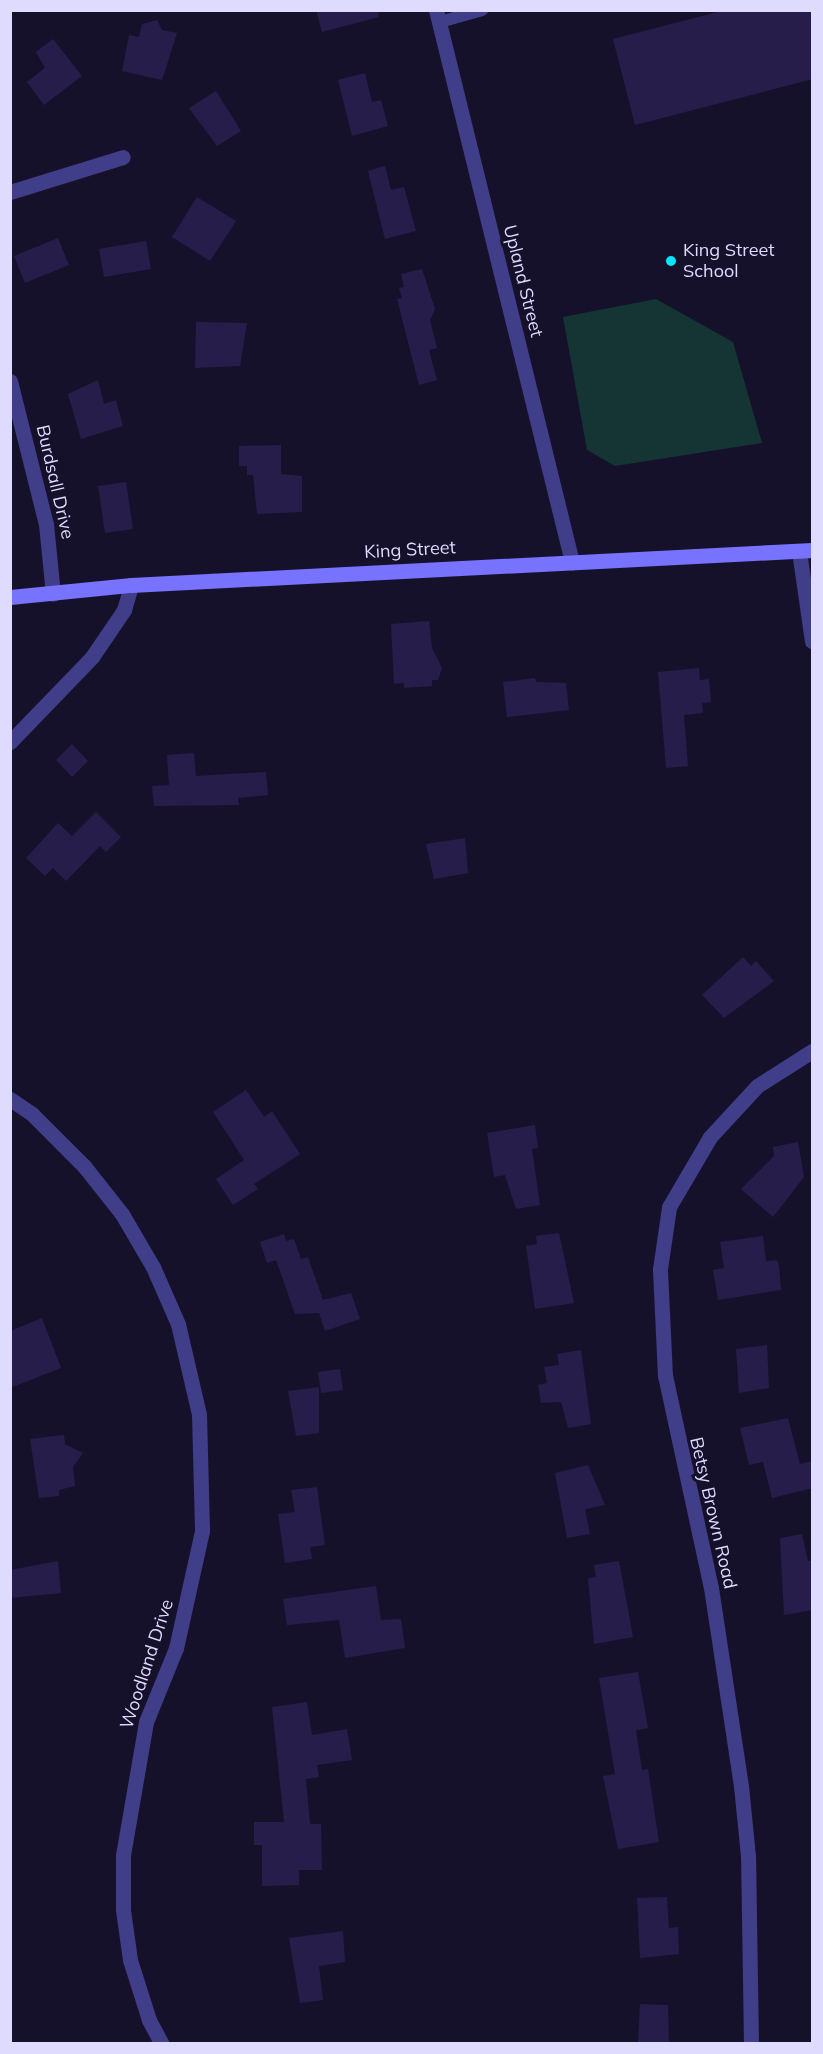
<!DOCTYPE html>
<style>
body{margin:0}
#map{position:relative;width:823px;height:2054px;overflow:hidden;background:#16112b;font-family:Mulish,sans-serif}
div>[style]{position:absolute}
.green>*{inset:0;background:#143534}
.building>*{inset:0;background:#271d4b}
.service>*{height:12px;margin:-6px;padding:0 6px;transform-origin:6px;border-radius:6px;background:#403d89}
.minor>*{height:15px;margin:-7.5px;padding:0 7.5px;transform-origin:7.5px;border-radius:7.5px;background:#403d89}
.secondary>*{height:15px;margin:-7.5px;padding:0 7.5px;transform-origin:7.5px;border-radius:7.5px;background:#7773fe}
.dots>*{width:16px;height:16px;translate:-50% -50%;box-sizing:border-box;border:3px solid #16112b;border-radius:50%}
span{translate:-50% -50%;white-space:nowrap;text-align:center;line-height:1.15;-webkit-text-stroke:6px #16112b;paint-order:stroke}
.poi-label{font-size:18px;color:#dfdbff}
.left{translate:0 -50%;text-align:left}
.street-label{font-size:18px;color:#dfdbff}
.frame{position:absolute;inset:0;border:12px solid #dfdbff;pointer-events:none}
</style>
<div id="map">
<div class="green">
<div style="clip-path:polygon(656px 299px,733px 342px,762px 443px,615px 466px,587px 450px,563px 317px)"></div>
</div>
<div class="building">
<div style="clip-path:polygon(316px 10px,378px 10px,379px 17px,322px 32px)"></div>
<div style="clip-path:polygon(725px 10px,813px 10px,813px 79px,635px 125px,613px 39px)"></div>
<div style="clip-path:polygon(157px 20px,162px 30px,177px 33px,162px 80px,122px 71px,129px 35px,139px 37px,142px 24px)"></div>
<div style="clip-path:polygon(53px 39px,82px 76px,44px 105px,27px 82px,45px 68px,36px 52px)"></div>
<div style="clip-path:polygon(365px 73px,372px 102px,381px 100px,388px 126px,352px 136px,338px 80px)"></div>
<div style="clip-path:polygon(216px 91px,241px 131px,217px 146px,189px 108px)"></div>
<div style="clip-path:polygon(385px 166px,391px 190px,404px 187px,416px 231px,385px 239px,368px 171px)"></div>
<div style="clip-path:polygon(197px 197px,236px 221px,210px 261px,172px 237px)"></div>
<div style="clip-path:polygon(58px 238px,69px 265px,25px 283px,14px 256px)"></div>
<div style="clip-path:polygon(146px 241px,151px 269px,104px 277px,99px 249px)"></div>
<div style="clip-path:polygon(422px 269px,435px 309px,430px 320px,437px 348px,429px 350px,437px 380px,419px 385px,397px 299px,402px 298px,399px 288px,404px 287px,401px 274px)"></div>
<div style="clip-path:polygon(196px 322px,247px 323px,240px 366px,195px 368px)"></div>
<div style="clip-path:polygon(98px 380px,104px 404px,116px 400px,123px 426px,81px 439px,68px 394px)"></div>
<div style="clip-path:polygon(281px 445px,281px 474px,302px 476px,302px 512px,257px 514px,253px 475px,247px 475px,247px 466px,239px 466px,239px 446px)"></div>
<div style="clip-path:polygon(126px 482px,133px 529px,105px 533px,98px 486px)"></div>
<div style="clip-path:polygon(429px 621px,432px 648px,442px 668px,438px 680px,432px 680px,432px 686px,404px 688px,404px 683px,394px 684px,391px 624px)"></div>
<div style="clip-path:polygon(699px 668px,700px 680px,709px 679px,711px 702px,702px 703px,703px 713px,684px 715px,688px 766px,666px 768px,658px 672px)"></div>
<div style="clip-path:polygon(535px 678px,536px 682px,566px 683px,569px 710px,507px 717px,503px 682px)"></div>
<div style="clip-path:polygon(72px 744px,88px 761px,72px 777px,56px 760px)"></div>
<div style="clip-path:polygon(194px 753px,196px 776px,266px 772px,268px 795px,238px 798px,239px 805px,154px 806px,152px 786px,169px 785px,167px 755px)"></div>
<div style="clip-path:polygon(96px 812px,121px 837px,106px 852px,100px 846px,66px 881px,53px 868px,45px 876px,26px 858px,58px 823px,72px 836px)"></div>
<div style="clip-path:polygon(465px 838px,468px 873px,434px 879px,426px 844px)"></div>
<div style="clip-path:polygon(743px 957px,751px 966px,756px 961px,774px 981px,724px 1018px,702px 995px)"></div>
<div style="clip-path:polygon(246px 1090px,264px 1117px,272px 1111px,300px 1154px,254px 1184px,258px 1189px,233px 1205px,216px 1179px,244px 1160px,213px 1112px)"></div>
<div style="clip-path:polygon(535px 1125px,538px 1148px,532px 1149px,540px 1205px,516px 1209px,505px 1175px,494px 1177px,487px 1133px)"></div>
<div style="clip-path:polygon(798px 1142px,804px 1177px,773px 1217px,741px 1189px,774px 1156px,773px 1147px)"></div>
<div style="clip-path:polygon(559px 1233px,574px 1303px,535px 1309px,526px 1246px,537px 1244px,536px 1236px)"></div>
<div style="clip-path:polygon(284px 1234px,286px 1241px,294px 1239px,301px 1259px,308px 1257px,323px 1300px,351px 1293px,360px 1319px,325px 1331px,319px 1313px,295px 1314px,276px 1260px,267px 1263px,260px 1242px)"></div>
<div style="clip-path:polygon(763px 1236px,766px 1261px,777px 1260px,779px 1266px,781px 1290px,718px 1300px,713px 1270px,724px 1268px,720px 1242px)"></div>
<div style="clip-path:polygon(42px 1318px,61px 1368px,10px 1388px,10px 1331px)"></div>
<div style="clip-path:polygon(767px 1345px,769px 1388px,739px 1393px,736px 1349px)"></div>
<div style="clip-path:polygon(581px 1350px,591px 1424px,568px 1428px,561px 1402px,541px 1403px,538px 1385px,547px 1383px,544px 1367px,559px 1365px,557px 1354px)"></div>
<div style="clip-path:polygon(340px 1369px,343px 1390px,321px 1393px,318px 1372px)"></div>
<div style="clip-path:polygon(319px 1387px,319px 1433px,296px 1436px,288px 1391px)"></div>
<div style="clip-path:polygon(788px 1418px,800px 1464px,813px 1461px,813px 1488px,772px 1498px,763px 1462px,749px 1465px,740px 1428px)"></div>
<div style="clip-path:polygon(64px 1435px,65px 1444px,83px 1453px,73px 1467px,75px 1486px,59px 1490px,59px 1496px,39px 1498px,30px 1439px)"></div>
<div style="clip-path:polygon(588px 1465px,605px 1505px,585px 1509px,590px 1534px,567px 1538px,555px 1473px)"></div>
<div style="clip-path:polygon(317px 1487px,325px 1545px,310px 1547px,312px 1559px,285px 1563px,278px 1514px,295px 1512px,291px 1490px)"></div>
<div style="clip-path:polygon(802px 1534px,808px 1561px,813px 1560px,813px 1610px,784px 1615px,780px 1538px)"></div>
<div style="clip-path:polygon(58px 1561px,61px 1593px,10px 1598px,10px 1570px)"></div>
<div style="clip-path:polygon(619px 1561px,633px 1637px,594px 1644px,588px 1578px,596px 1577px,594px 1565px)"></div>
<div style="clip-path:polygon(376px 1586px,381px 1620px,401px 1619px,405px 1648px,345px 1658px,339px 1620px,287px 1625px,283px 1599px)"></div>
<div style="clip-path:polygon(638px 1672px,648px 1728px,636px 1730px,642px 1770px,648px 1769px,659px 1842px,618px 1849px,603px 1776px,615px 1774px,599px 1678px)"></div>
<div style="clip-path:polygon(307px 1702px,312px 1735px,347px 1729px,352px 1760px,317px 1765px,319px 1777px,306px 1779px,310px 1824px,321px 1824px,322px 1870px,299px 1870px,299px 1885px,262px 1886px,262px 1845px,254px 1845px,254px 1822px,284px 1822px,272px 1707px)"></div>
<div style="clip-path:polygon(667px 1897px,669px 1928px,678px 1927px,679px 1954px,640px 1958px,637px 1898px)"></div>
<div style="clip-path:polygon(343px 1931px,345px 1962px,319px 1966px,323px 2000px,300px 2003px,289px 1938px)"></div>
<div style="clip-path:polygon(640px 2004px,668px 2005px,669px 2043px,638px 2043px)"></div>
</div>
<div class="service">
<div style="left:440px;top:22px;width:44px;rotate:-15.9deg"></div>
</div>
<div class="minor">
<div style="left:436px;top:10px;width:569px;rotate:76.16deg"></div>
<div style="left:10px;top:192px;width:118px;rotate:-17.2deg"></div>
<div style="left:10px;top:381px;width:147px;rotate:75.9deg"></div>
<div style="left:46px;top:524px;width:70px;rotate:84.3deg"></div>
<div style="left:799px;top:551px;width:91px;rotate:81.8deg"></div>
<div style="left:10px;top:742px;width:118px;rotate:-46deg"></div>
<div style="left:92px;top:657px;width:57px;rotate:-55.8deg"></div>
<div style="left:124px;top:610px;width:26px;rotate:-74deg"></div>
<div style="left:10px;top:1099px;width:27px;rotate:34deg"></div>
<div style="left:32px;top:1114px;width:74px;rotate:45deg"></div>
<div style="left:84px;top:1166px;width:61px;rotate:51.6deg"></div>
<div style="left:122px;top:1214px;width:61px;rotate:59.7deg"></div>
<div style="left:153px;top:1267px;width:62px;rotate:66.3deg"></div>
<div style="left:178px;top:1324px;width:92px;rotate:76.9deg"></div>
<div style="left:199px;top:1414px;width:117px;rotate:88.5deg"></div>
<div style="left:202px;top:1531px;width:120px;rotate:102.5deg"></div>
<div style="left:176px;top:1648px;width:80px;rotate:112.1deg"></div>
<div style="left:146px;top:1722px;width:135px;rotate:99.8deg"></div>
<div style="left:123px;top:1855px;width:55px;rotate:90deg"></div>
<div style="left:123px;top:1910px;width:50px;rotate:82deg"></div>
<div style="left:130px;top:1960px;width:63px;rotate:72.4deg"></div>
<div style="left:149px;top:2020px;width:27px;rotate:62deg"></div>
<div style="left:751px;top:2044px;width:188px;rotate:-90.9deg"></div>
<div style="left:748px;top:1856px;width:70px;rotate:-95.7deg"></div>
<div style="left:741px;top:1786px;width:200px;rotate:-98.6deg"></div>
<div style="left:711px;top:1588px;width:217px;rotate:-102.2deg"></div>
<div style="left:665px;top:1376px;width:107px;rotate:-92.7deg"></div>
<div style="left:660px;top:1269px;width:63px;rotate:-81.7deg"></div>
<div style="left:669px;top:1207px;width:81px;rotate:-59.6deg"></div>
<div style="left:710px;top:1137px;width:69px;rotate:-47.3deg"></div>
<div style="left:757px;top:1086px;width:65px;rotate:-32.5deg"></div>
</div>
<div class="secondary">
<div style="left:10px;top:597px;width:122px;rotate:-5.7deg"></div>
<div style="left:131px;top:585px;width:682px;rotate:-2.94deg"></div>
</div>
<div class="dots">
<div style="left:671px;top:261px;background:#08e4fd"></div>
</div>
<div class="poi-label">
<span class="left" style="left:683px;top:261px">King Street<br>School</span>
</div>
<div class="street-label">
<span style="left:523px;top:281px;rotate:76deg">Upland Street</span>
<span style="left:55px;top:482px;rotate:77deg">Burdsall Drive</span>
<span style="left:410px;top:550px;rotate:-3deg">King Street</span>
<span style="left:713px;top:1513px;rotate:77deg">Betsy Brown Road</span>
<span style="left:147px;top:1664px;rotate:-72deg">Woodland Drive</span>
</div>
<div class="frame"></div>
</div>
